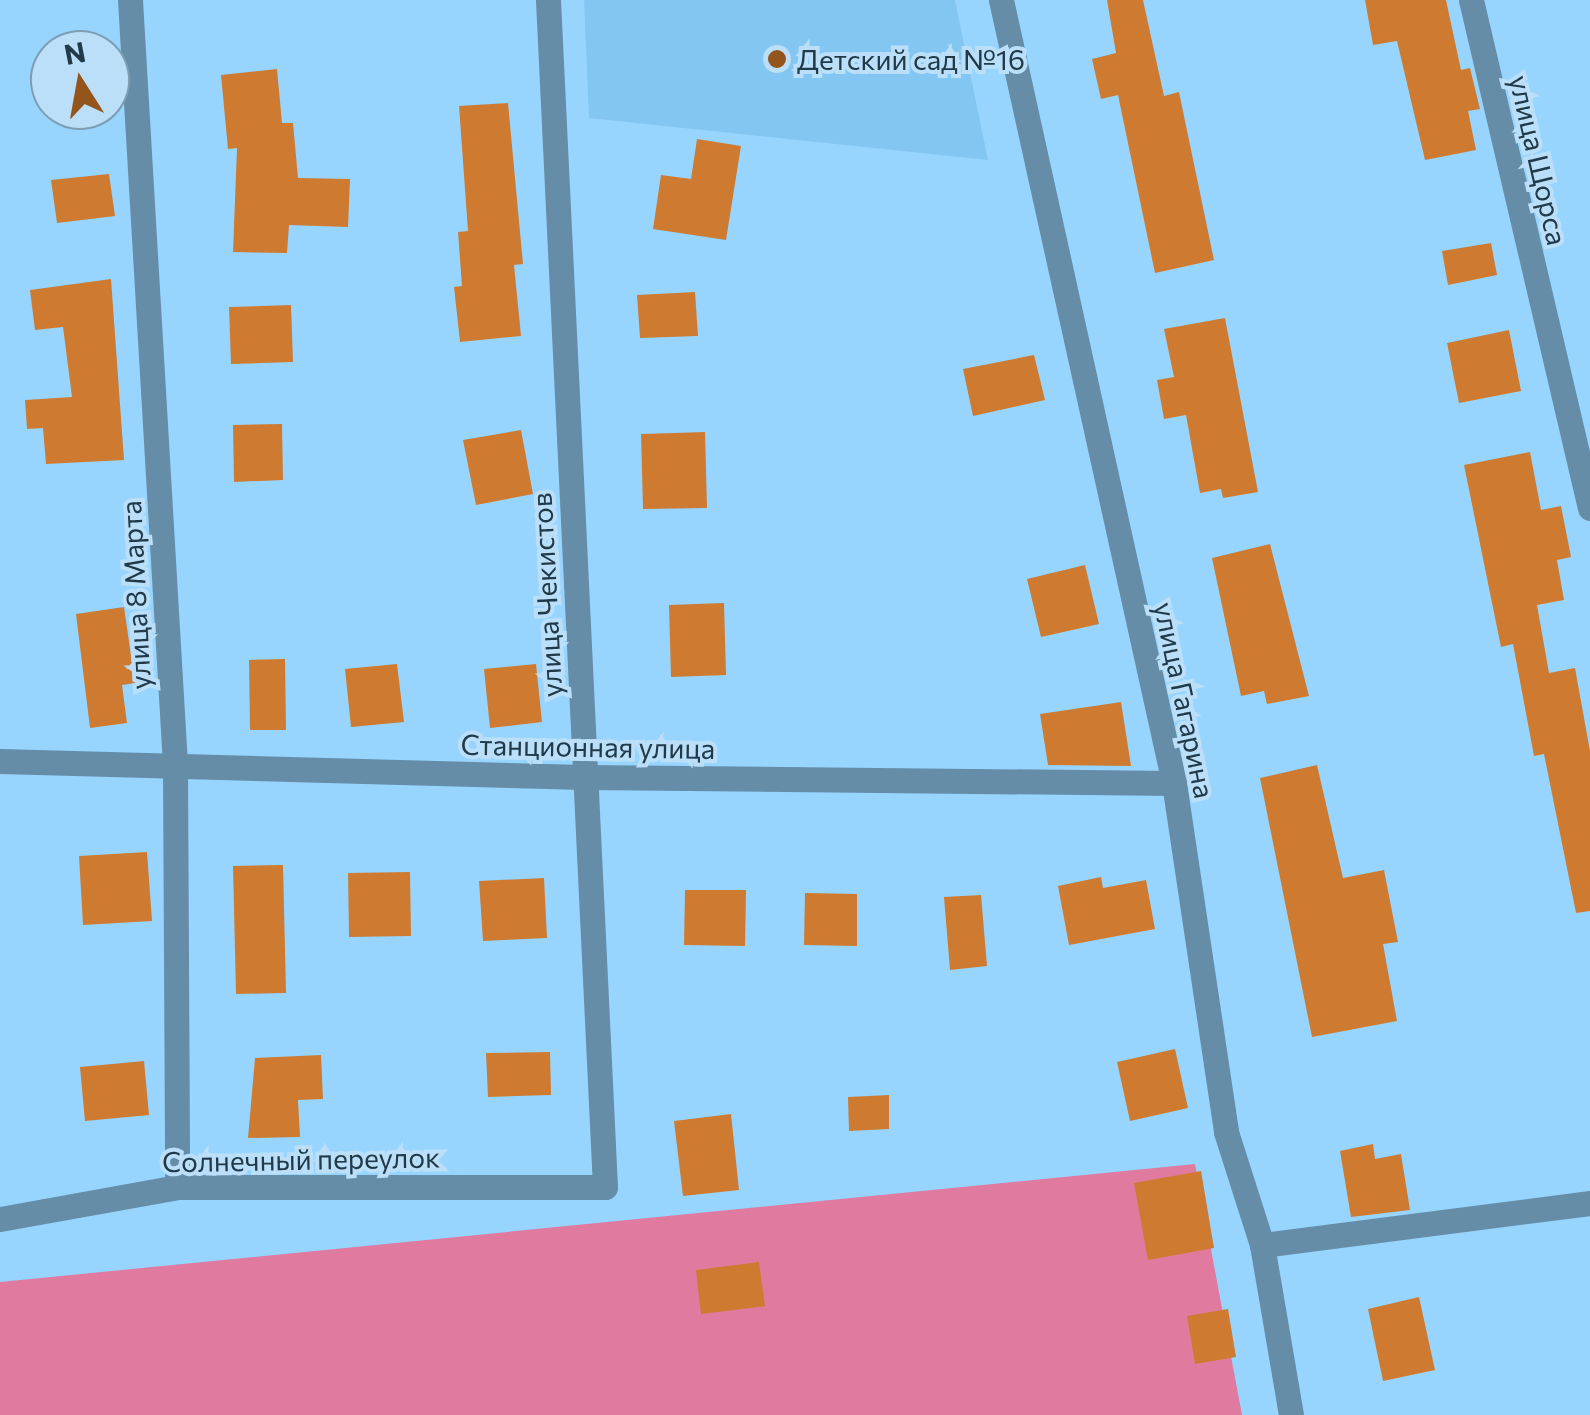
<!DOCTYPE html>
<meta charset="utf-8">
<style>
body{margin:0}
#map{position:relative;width:1590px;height:1415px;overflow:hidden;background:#97d5ff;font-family:Commissioner,sans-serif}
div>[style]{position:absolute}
.built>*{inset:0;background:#84c6f2}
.green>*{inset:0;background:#e07a9f}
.building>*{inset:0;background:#ce7b31}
.minor>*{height:25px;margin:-12.5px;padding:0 12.5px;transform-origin:12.5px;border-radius:12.5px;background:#658da8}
.dots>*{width:28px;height:28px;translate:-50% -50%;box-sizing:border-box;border:5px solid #bbdff8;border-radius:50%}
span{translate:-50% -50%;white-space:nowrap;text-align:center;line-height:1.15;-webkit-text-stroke:8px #bbdff8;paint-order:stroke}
.poi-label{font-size:28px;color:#203a4a}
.left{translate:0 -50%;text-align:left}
.street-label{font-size:28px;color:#203a4a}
.north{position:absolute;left:30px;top:30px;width:100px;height:100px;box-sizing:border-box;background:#bbdff8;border:2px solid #7d9db2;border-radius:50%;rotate:349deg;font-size:28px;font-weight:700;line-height:40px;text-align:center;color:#203a4a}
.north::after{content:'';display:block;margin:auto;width:35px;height:45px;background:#93551b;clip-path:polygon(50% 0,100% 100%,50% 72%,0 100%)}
</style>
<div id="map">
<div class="built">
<div style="clip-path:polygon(584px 0,955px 0,988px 160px,589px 118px)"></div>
</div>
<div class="green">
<div style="clip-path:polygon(1195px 1164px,1242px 1415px,0 1415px,0 1282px)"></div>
</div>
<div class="building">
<div style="clip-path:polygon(1107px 0,1143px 0,1164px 96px,1179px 92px,1214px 260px,1155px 273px,1118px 95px,1101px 99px,1092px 59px,1116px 53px)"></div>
<div style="clip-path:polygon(1365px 0,1446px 0,1461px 70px,1470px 68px,1480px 109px,1468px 111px,1476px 150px,1425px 160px,1397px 41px,1373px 45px)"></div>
<div style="clip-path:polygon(277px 69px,282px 123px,293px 123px,298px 178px,350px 179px,348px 227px,289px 225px,287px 253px,233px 252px,237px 148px,228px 149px,221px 75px)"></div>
<div style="clip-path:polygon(508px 103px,523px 264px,514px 265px,521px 336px,460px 342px,454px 287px,462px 286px,458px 232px,468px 231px,459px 106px)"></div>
<div style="clip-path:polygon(697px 139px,741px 146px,726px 240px,653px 229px,661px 175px,691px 179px)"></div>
<div style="clip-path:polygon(109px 174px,115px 216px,57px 223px,51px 180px)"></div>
<div style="clip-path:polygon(1491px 243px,1497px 275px,1448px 285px,1442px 251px)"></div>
<div style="clip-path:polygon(111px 279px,124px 460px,46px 464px,43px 428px,27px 429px,25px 400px,72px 397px,63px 327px,35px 330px,30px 290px)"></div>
<div style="clip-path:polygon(695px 292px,698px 336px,640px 338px,637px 295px)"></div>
<div style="clip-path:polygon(291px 305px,293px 362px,231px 364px,229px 307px)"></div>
<div style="clip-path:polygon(1225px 318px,1258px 492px,1223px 498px,1221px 489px,1200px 493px,1186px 415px,1164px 419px,1157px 380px,1174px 377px,1164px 329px)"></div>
<div style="clip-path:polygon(1509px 330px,1521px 391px,1459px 403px,1447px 343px)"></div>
<div style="clip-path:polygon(1034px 355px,1045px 400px,973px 416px,963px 369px)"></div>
<div style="clip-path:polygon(282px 424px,283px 480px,234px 482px,233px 425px)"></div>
<div style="clip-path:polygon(521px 430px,533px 494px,476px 505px,463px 440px)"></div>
<div style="clip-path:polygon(705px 432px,707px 508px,643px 509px,641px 434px)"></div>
<div style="clip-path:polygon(1530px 452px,1541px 510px,1561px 506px,1571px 557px,1557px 560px,1564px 600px,1537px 605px,1549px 673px,1575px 668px,1590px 751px,1590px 911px,1576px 913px,1544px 754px,1534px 756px,1513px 644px,1501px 647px,1464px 465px)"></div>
<div style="clip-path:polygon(1270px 544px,1309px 696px,1267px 704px,1264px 691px,1241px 696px,1212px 558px)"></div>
<div style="clip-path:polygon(1085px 565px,1099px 624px,1041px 637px,1027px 579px)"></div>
<div style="clip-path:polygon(724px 603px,726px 675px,671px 677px,669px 605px)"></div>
<div style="clip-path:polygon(124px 607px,135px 683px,122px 685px,127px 723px,90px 728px,76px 614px)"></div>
<div style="clip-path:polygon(285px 659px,286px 730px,250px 730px,249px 660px)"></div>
<div style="clip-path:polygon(397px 664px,404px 722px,351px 727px,345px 669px)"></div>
<div style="clip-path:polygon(536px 664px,542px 722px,490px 728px,484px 669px)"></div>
<div style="clip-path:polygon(1121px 702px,1131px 766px,1048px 765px,1040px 714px)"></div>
<div style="clip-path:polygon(1317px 765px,1343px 878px,1384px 870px,1398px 942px,1383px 944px,1397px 1021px,1312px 1037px,1260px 778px)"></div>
<div style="clip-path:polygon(147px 852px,152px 921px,83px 925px,79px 856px)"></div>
<div style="clip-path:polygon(283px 865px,286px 993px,236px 994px,233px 866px)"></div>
<div style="clip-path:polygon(410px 872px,411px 936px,349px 937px,348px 873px)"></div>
<div style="clip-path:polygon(1101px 877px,1103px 888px,1146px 880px,1155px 929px,1069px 945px,1058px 886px)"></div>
<div style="clip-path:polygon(544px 878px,547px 938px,483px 941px,479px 881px)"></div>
<div style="clip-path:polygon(685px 890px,746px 890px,745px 946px,684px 945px)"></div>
<div style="clip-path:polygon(805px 893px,857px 894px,857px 946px,804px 945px)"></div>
<div style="clip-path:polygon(981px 895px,987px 966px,950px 970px,944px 897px)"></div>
<div style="clip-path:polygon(1175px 1049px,1188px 1108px,1130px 1121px,1117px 1062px)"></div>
<div style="clip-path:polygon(550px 1052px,551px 1095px,488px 1097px,486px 1053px)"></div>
<div style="clip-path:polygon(321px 1055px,323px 1099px,298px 1100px,300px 1137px,248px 1138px,255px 1058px)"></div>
<div style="clip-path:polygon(144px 1061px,149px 1115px,85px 1121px,80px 1067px)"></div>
<div style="clip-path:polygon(889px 1095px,889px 1129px,849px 1131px,848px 1097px)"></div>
<div style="clip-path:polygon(731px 1114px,739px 1190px,683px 1196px,674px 1121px)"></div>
<div style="clip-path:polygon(1373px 1144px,1375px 1159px,1401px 1154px,1410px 1210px,1351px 1217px,1340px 1151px)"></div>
<div style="clip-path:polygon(1201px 1171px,1214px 1248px,1148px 1260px,1134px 1183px)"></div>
<div style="clip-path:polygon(759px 1262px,765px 1306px,701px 1314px,696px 1270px)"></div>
<div style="clip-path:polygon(1419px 1297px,1435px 1370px,1383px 1381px,1368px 1309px)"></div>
<div style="clip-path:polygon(1228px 1309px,1236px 1357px,1195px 1364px,1187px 1316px)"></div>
</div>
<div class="minor">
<div style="left:130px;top:0;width:766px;rotate:86.63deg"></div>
<div style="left:175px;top:765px;width:422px;rotate:89.7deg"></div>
<div style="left:1001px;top:0;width:802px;rotate:77.54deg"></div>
<div style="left:1174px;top:783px;width:353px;rotate:81.5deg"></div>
<div style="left:1226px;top:1132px;width:119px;rotate:72.3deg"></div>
<div style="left:1262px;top:1245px;width:172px;rotate:80.3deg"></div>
<div style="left:1471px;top:0;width:522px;rotate:76.82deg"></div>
<div style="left:0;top:761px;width:584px;rotate:1.57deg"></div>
<div style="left:584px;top:777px;width:590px;rotate:0.58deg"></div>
<div style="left:0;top:1219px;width:180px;rotate:-10.2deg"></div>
<div style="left:177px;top:1187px;width:428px"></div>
<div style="left:605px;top:1187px;width:1188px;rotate:-92.75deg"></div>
<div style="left:1262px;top:1245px;width:331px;rotate:-7.3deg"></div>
</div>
<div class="dots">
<div style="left:777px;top:59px;background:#93551b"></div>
</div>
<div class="poi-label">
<span class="left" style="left:797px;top:59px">Детский сад №16</span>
</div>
<div class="street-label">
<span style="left:1539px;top:160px;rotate:77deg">улица Щорса</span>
<span style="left:135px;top:595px;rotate:-93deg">улица 8 Марта</span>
<span style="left:546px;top:595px;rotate:-93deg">улица Чекистов</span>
<span style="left:1185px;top:700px;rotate:78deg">улица Гагарина</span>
<span style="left:588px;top:746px;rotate:1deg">Станционная улица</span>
<span style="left:301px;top:1159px;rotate:-1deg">Солнечный переулок</span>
</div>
<div class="north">N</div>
</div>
